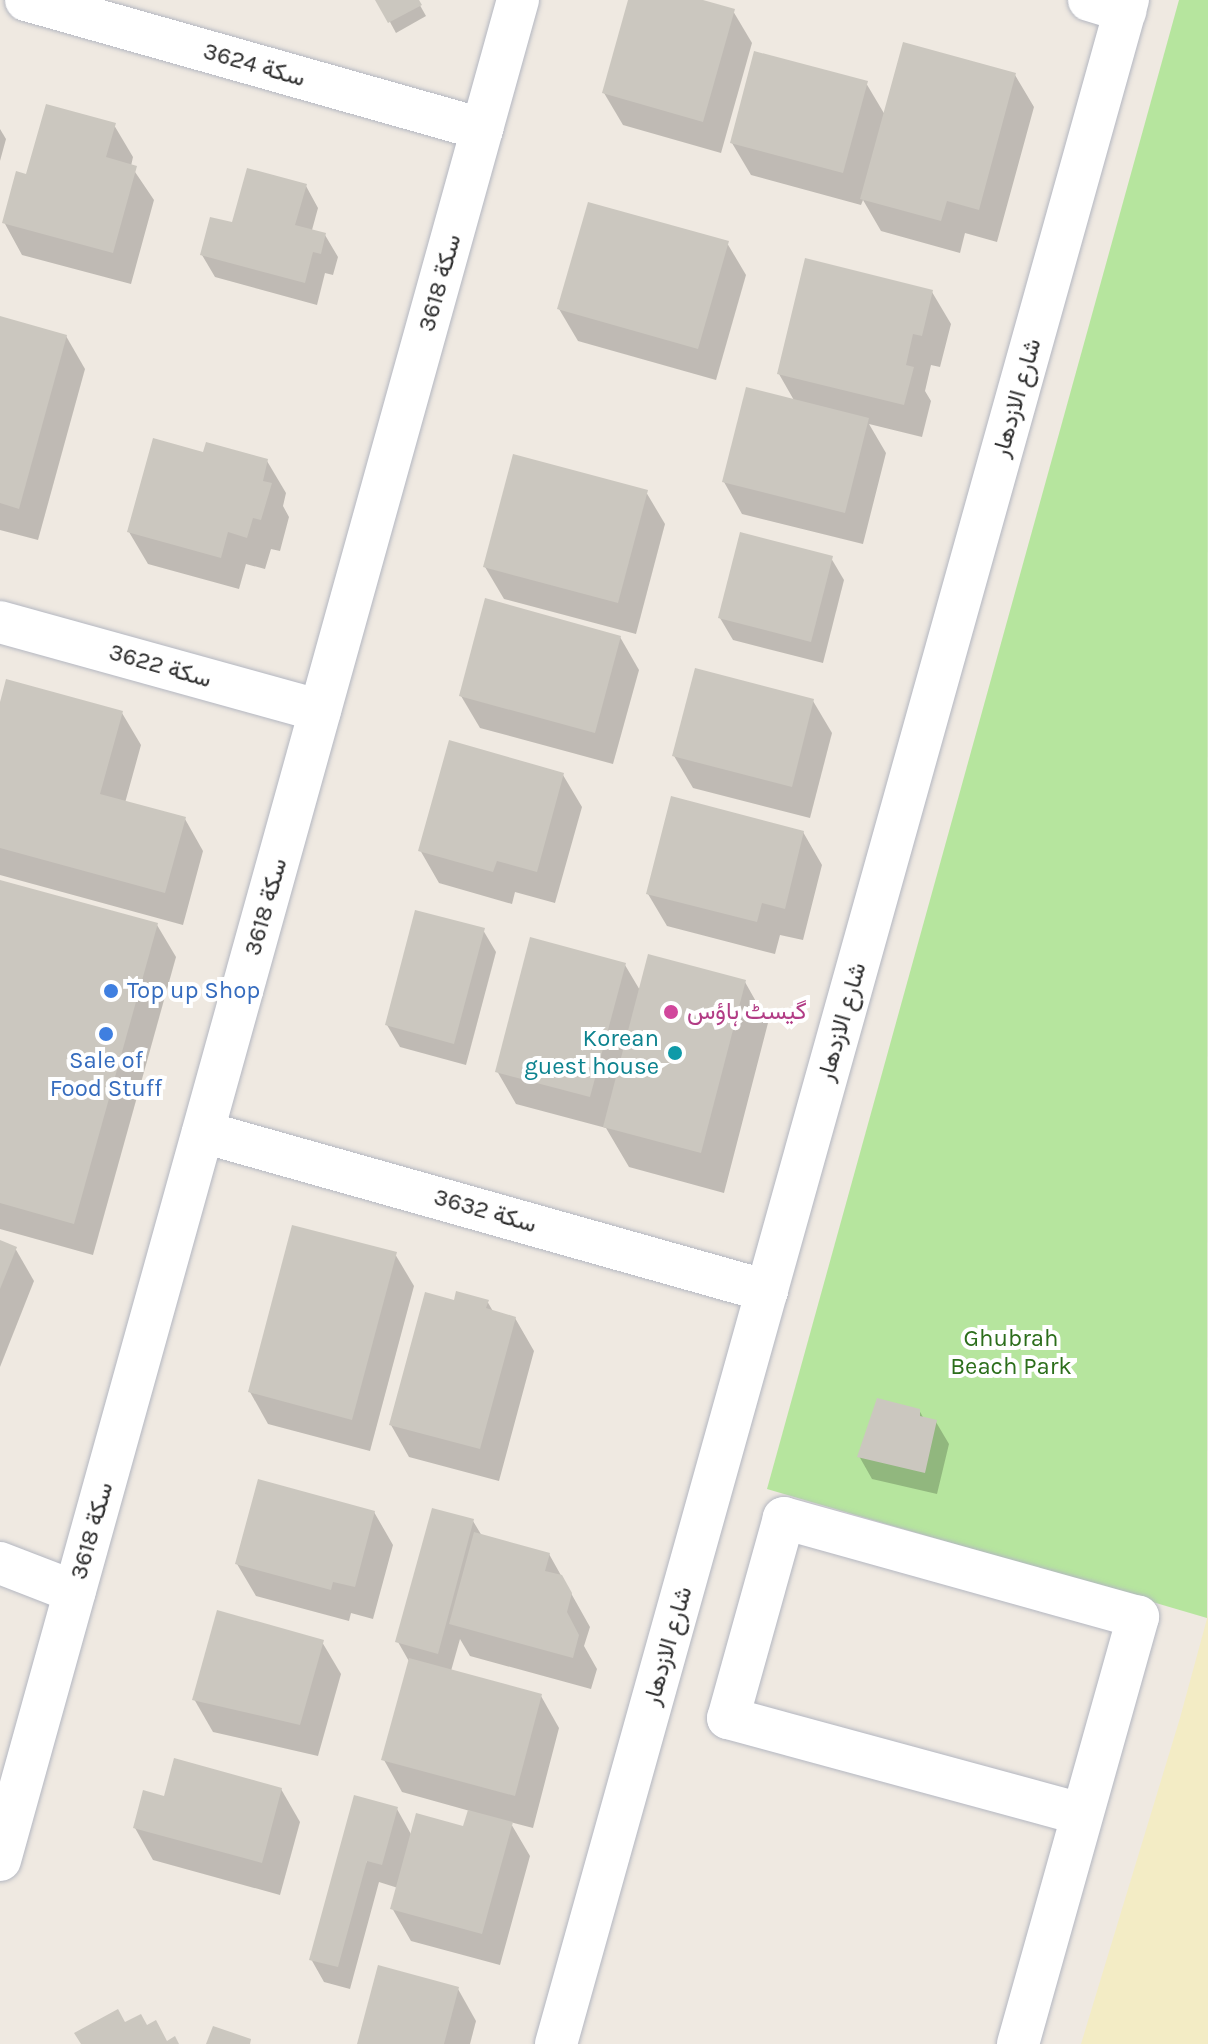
<!DOCTYPE html>
<meta charset="utf-8">
<style>
body{margin:0}
#map{position:relative;width:1208px;height:2044px;overflow:hidden;background:#efe9e1;font-family:Karla,Vazirmatn,sans-serif}
div>[style]{position:absolute}
.green>*{inset:0;background:#b6e59e}
.sand>*{inset:0;background:#f3ecc5}
.shadow>*{inset:0;background:#0003}
.building>*{inset:0;background:#cbc7bf}
.roads{filter:drop-shadow(0 0 2px #b4b7c1) drop-shadow(0 0 2px #b4b7c1)}
.minor>*{height:42px;margin:-21px;padding:0 21px;transform-origin:21px;border-radius:21px;background:#fff}
.dots>*{width:22px;height:22px;translate:-50% -50%;box-sizing:border-box;border:4px solid #fff;border-radius:50%}
span{translate:-50% -50%;white-space:nowrap;text-align:center;line-height:1.15;-webkit-text-stroke:8px #fff;paint-order:stroke}
.street-label{font-size:24px;color:#2e2e2e}
.shop-label{font-size:24px;color:#366cbe}
.left{translate:0 -50%;text-align:left}
.hotel-label{font-size:24px;color:#b23c85}
.culture-label{font-size:24px;color:#0d838f}
.right{translate:-100% -50%;text-align:right}
.park-label{font-size:24px;color:#2c6e1b}
</style>
<div id="map">
<div class="green">
<div style="clip-path:polygon(1179px 0,1208px 0,1207px 1618px,767px 1489px)"></div>
</div>
<div class="sand">
<div style="clip-path:polygon(1208px 1615px,1208px 2044px,1081px 2044px,1180px 1718px)"></div>
</div>
<div class="shadow">
<div style="clip-path:polygon(378px 0,417px 0,426px 16px,396px 33px)"></div>
<div style="clip-path:polygon(630px 0,695px 0,733px 11px,752px 43px,721px 153px,623px 125px,604px 93px)"></div>
<div style="clip-path:polygon(1015px 75px,1034px 107px,997px 242px,965px 233px,960px 253px,881px 231px,863px 200px,861px 205px,751px 175px,732px 143px,866px 83px,885px 115px)"></div>
<div style="clip-path:polygon(114px 125px,133px 157px,131px 166px,154px 200px,131px 284px,22px 255px,4px 222px,28px 177px)"></div>
<div style="clip-path:polygon(0 129px,6px 139px,0 161px)"></div>
<div style="clip-path:polygon(306px 186px,318px 208px,312px 230px,325px 235px,338px 257px,333px 275px,325px 273px,317px 305px,215px 277px,202px 255px,233px 225px)"></div>
<div style="clip-path:polygon(727px 243px,746px 275px,716px 380px,578px 341px,559px 309px)"></div>
<div style="clip-path:polygon(932px 292px,951px 324px,940px 367px,931px 365px,925px 391px,931px 401px,922px 437px,869px 424px,886px 453px,863px 544px,742px 514px,724px 482px,795px 402px,779px 374px)"></div>
<div style="clip-path:polygon(0 318px,66px 336px,85px 369px,38px 540px,0 530px)"></div>
<div style="clip-path:polygon(267px 461px,286px 493px,283px 506px,289px 517px,280px 551px,271px 549px,265px 569px,246px 564px,239px 589px,148px 564px,129px 532px)"></div>
<div style="clip-path:polygon(646px 492px,665px 524px,636px 634px,504px 599px,485px 567px)"></div>
<div style="clip-path:polygon(831px 558px,844px 580px,823px 663px,733px 640px,720px 618px)"></div>
<div style="clip-path:polygon(620px 637px,639px 670px,613px 764px,480px 728px,461px 696px)"></div>
<div style="clip-path:polygon(813px 701px,832px 733px,810px 818px,693px 788px,674px 756px)"></div>
<div style="clip-path:polygon(0 710px,122px 713px,141px 745px,125px 803px,185px 819px,203px 851px,183px 925px,0 875px)"></div>
<div style="clip-path:polygon(563px 775px,582px 807px,555px 903px,515px 892px,512px 904px,439px 883px,420px 850px)"></div>
<div style="clip-path:polygon(803px 832px,822px 865px,803px 940px,780px 935px,775px 954px,667px 926px,648px 894px)"></div>
<div style="clip-path:polygon(0 882px,157px 925px,176px 957px,93px 1255px,0 1229px)"></div>
<div style="clip-path:polygon(483px 930px,496px 952px,466px 1065px,400px 1047px,387px 1025px)"></div>
<div style="clip-path:polygon(625px 965px,641px 992px,745px 982px,768px 1023px,724px 1193px,629px 1167px,606px 1128px,516px 1104px,497px 1071px)"></div>
<div style="clip-path:polygon(0 1242px,15px 1248px,34px 1281px,0 1367px)"></div>
<div style="clip-path:polygon(395px 1254px,414px 1286px,370px 1451px,268px 1424px,250px 1392px)"></div>
<div style="clip-path:polygon(487px 1301px,494px 1313px,515px 1318px,534px 1351px,499px 1481px,409px 1457px,391px 1425px,455px 1302px)"></div>
<div style="clip-path:polygon(919px 1410px,924px 1419px,936px 1422px,949px 1444px,937px 1494px,872px 1479px,859px 1456px)"></div>
<div style="clip-path:polygon(374px 1512px,393px 1545px,373px 1619px,351px 1613px,349px 1621px,256px 1596px,237px 1564px)"></div>
<div style="clip-path:polygon(473px 1521px,482px 1536px,549px 1554px,590px 1627px,584px 1646px,597px 1669px,591px 1689px,470px 1656px,460px 1639px,451px 1671px,541px 1696px,559px 1728px,533px 1828px,510px 1822px,530px 1856px,500px 1965px,411px 1941px,392px 1908px,398px 1888px,379px 1882px,350px 1989px,324px 1982px,311px 1959px,397px 1809px,412px 1836px,464px 1828px,470px 1811px,402px 1792px,384px 1760px,410px 1663px,398px 1642px)"></div>
<div style="clip-path:polygon(322px 1642px,341px 1674px,318px 1756px,213px 1732px,194px 1699px)"></div>
<div style="clip-path:polygon(281px 1789px,300px 1822px,280px 1895px,153px 1860px,135px 1828px,166px 1798px)"></div>
<div style="clip-path:polygon(458px 1989px,476px 2021px,470px 2044px,359px 2044px)"></div>
</div>
<div class="building">
<div style="clip-path:polygon(375px 0,419px 0,422px 5px,388px 23px)"></div>
<div style="clip-path:polygon(628px 0,703px 0,735px 9px,703px 122px,602px 93px)"></div>
<div style="clip-path:polygon(903px 42px,1016px 73px,979px 210px,947px 201px,941px 221px,860px 199px)"></div>
<div style="clip-path:polygon(754px 51px,868px 81px,843px 173px,730px 143px)"></div>
<div style="clip-path:polygon(46px 104px,116px 123px,106px 157px,137px 166px,113px 253px,2px 223px,16px 171px,26px 174px)"></div>
<div style="clip-path:polygon(247px 168px,307px 184px,295px 225px,326px 233px,321px 254px,313px 252px,305px 283px,200px 255px,210px 217px,232px 222px)"></div>
<div style="clip-path:polygon(588px 202px,729px 241px,698px 349px,557px 309px)"></div>
<div style="clip-path:polygon(805px 258px,933px 290px,922px 336px,913px 334px,906px 365px,914px 367px,904px 405px,777px 374px)"></div>
<div style="clip-path:polygon(0 316px,67px 335px,19px 509px,0 503px)"></div>
<div style="clip-path:polygon(746px 387px,869px 418px,845px 513px,722px 482px)"></div>
<div style="clip-path:polygon(153px 438px,203px 452px,206px 442px,268px 459px,263px 481px,272px 483px,261px 520px,253px 518px,247px 538px,228px 532px,221px 558px,127px 532px)"></div>
<div style="clip-path:polygon(513px 454px,648px 490px,618px 603px,483px 567px)"></div>
<div style="clip-path:polygon(740px 532px,833px 556px,811px 642px,718px 618px)"></div>
<div style="clip-path:polygon(485px 598px,621px 636px,595px 733px,459px 696px)"></div>
<div style="clip-path:polygon(695px 668px,814px 699px,792px 787px,672px 756px)"></div>
<div style="clip-path:polygon(6px 679px,123px 711px,100px 794px,186px 817px,165px 893px,0 848px,0 702px)"></div>
<div style="clip-path:polygon(449px 740px,564px 773px,537px 872px,497px 861px,493px 872px,418px 851px)"></div>
<div style="clip-path:polygon(671px 796px,804px 831px,785px 909px,762px 903px,757px 922px,646px 894px)"></div>
<div style="clip-path:polygon(0 880px,158px 923px,74px 1224px,0 1203px)"></div>
<div style="clip-path:polygon(415px 910px,485px 928px,454px 1044px,385px 1025px)"></div>
<div style="clip-path:polygon(530px 937px,626px 963px,590px 1097px,495px 1072px)"></div>
<div style="clip-path:polygon(648px 954px,746px 980px,701px 1153px,603px 1127px)"></div>
<div style="clip-path:polygon(292px 1225px,397px 1252px,352px 1420px,248px 1392px)"></div>
<div style="clip-path:polygon(0 1240px,17px 1247px,0 1289px)"></div>
<div style="clip-path:polygon(456px 1291px,489px 1300px,486px 1308px,516px 1317px,480px 1449px,389px 1425px,425px 1292px,454px 1300px)"></div>
<div style="clip-path:polygon(877px 1398px,920px 1409px,920px 1416px,937px 1420px,925px 1473px,857px 1457px)"></div>
<div style="clip-path:polygon(258px 1479px,375px 1511px,355px 1587px,333px 1582px,331px 1590px,235px 1564px)"></div>
<div style="clip-path:polygon(432px 1508px,474px 1519px,438px 1654px,395px 1642px)"></div>
<div style="clip-path:polygon(474px 1532px,550px 1553px,545px 1571px,562px 1575px,572px 1593px,567px 1612px,579px 1635px,573px 1658px,449px 1624px)"></div>
<div style="clip-path:polygon(217px 1610px,324px 1640px,300px 1725px,192px 1700px)"></div>
<div style="clip-path:polygon(409px 1658px,542px 1694px,515px 1796px,381px 1760px)"></div>
<div style="clip-path:polygon(174px 1758px,282px 1788px,262px 1863px,133px 1828px,143px 1790px,164px 1796px)"></div>
<div style="clip-path:polygon(354px 1795px,398px 1807px,382px 1865px,367px 1861px,338px 1967px,309px 1960px)"></div>
<div style="clip-path:polygon(468px 1810px,513px 1822px,482px 1934px,390px 1909px,416px 1813px,463px 1826px)"></div>
<div style="clip-path:polygon(378px 1965px,459px 1987px,444px 2044px,357px 2044px)"></div>
<div style="clip-path:polygon(118px 2009px,125px 2022px,141px 2014px,147px 2025px,156px 2020px,167px 2041px,175px 2036px,179px 2044px,81px 2044px,74px 2033px)"></div>
<div style="clip-path:polygon(213px 2026px,251px 2039px,250px 2044px,206px 2044px)"></div>
</div>
<div class="roads">
<div class="minor">
<div style="left:26px;top:0;width:474px;rotate:15.8deg"></div>
<div style="left:1089px;top:0;width:38px;rotate:17deg"></div>
<div style="left:0;top:622px;width:332px;rotate:15.5deg"></div>
<div style="left:203px;top:1132px;width:586px;rotate:15.74deg"></div>
<div style="left:0;top:1563px;width:80px;rotate:21.1deg"></div>
<div style="left:0;top:1860px;width:1931px;rotate:-74.44deg"></div>
<div style="left:556px;top:2044px;width:2123px;rotate:-74.37deg"></div>
<div style="left:1018px;top:2044px;width:444px;rotate:-74.3deg"></div>
<div style="left:1138px;top:1617px;width:368px;rotate:-164.4deg"></div>
<div style="left:784px;top:1518px;width:208px;rotate:105.6deg"></div>
<div style="left:728px;top:1718px;width:366px;rotate:15.2deg"></div>
</div>
</div>
<div class="dots">
<div style="left:111px;top:991px;background:#3f7fe0"></div>
<div style="left:671px;top:1012px;background:#d1479c"></div>
<div style="left:106px;top:1034px;background:#3f7fe0"></div>
<div style="left:675px;top:1053px;background:#0f9aa8"></div>
</div>
<div class="street-label">
<span style="left:254px;top:65px;rotate:16deg">سكة 3624</span>
<span style="left:440px;top:283px;rotate:-74deg">سكة 3618</span>
<span style="left:1017px;top:398px;rotate:-74deg">شارع الازدهار</span>
<span style="left:160px;top:666px;rotate:16deg">سكة 3622</span>
<span style="left:266px;top:907px;rotate:-74deg">سكة 3618</span>
<span style="left:842px;top:1022px;rotate:-74deg">شارع الازدهار</span>
<span style="left:485px;top:1211px;rotate:16deg">سكة 3632</span>
<span style="left:92px;top:1531px;rotate:-74deg">سكة 3618</span>
<span style="left:668px;top:1646px;rotate:-74deg">شارع الازدهار</span>
</div>
<div class="shop-label">
<span class="left" style="left:127px;top:991px">Top up Shop</span>
<span style="left:106px;top:1075px">Sale of<br>Food Stuff</span>
</div>
<div class="hotel-label">
<span class="left" style="left:687px;top:1012px">گیسٹ ہاؤس</span>
</div>
<div class="culture-label">
<span class="right" style="left:659px;top:1053px">Korean<br>guest house</span>
</div>
<div class="park-label">
<span style="left:1011px;top:1353px">Ghubrah<br>Beach Park</span>
</div>
</div>
